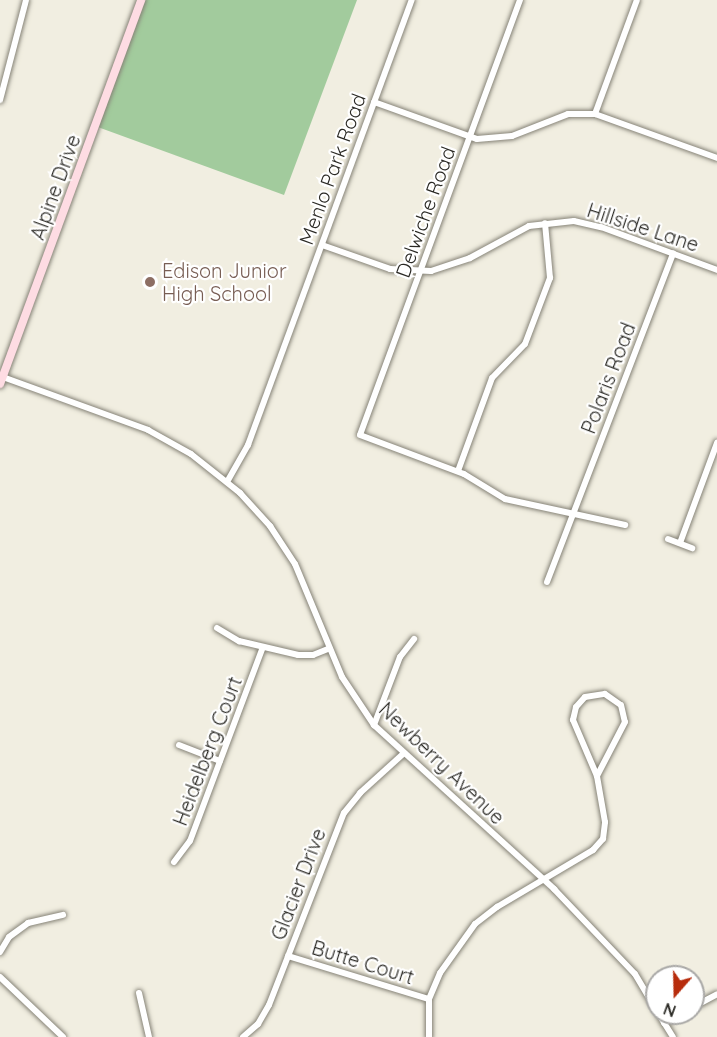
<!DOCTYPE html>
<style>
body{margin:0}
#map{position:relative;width:717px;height:1037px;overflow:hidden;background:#f1eee1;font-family:Quicksand,sans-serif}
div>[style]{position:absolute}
.green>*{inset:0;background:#a2cb9d}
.roads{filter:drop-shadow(0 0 2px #868377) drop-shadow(0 0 2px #868377)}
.street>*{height:6px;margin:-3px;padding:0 3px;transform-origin:3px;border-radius:3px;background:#fff}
.secondary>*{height:8px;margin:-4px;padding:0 4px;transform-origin:4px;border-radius:4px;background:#fedce3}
.dots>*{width:16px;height:16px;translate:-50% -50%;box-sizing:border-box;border:3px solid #fff;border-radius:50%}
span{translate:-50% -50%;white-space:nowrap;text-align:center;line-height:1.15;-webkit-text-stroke:4.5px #fff;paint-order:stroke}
.street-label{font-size:20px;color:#2a2924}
.education-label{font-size:20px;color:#785e54}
.left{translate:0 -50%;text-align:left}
.north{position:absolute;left:645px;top:965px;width:60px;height:60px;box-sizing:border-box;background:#fff;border:2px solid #aaa9a7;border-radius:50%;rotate:200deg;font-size:16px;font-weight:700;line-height:24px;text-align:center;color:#2a2924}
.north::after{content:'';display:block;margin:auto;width:21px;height:27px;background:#b72c0c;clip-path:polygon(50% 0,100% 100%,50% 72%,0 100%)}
</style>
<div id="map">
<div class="green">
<div style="clip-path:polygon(141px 0,357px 0,284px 195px,95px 126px)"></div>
</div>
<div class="roads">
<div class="street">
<div style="left:520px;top:0;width:463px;rotate:110.2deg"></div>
<div style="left:360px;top:435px;width:111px;rotate:20.6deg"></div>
<div style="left:464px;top:474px;width:48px;rotate:31.4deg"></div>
<div style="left:505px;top:499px;width:123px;rotate:12.2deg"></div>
<div style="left:0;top:100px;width:103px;rotate:-75.4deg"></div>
<div style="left:374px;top:102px;width:109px;rotate:19.8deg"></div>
<div style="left:477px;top:139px;width:35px;rotate:-5deg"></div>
<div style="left:512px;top:136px;width:60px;rotate:-21.4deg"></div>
<div style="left:568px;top:114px;width:27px"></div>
<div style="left:595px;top:114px;width:130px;rotate:19.8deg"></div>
<div style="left:595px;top:114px;width:121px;rotate:-69.8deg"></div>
<div style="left:322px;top:245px;width:72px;rotate:19.4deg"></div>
<div style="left:390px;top:269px;width:41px;rotate:2.8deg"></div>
<div style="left:431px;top:271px;width:41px;rotate:-18.4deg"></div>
<div style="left:470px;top:258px;width:67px;rotate:-28.5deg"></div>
<div style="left:529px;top:226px;width:45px;rotate:-6.3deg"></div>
<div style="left:574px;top:221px;width:28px;rotate:13deg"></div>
<div style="left:601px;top:227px;width:124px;rotate:20.3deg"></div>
<div style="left:0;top:376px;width:158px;rotate:20deg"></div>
<div style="left:148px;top:430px;width:49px;rotate:29.2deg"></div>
<div style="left:191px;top:454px;width:63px;rotate:38.5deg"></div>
<div style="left:240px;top:493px;width:45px;rotate:47.7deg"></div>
<div style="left:270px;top:526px;width:45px;rotate:56.7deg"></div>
<div style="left:295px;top:564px;width:122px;rotate:67.4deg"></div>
<div style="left:342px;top:677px;width:58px;rotate:56.3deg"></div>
<div style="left:374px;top:725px;width:244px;rotate:42.3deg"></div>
<div style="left:554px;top:889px;width:117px;rotate:46.4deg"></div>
<div style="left:635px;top:974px;width:43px;rotate:59.3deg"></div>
<div style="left:458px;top:471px;width:99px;rotate:-69.9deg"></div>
<div style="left:492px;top:378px;width:47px;rotate:-45.9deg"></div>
<div style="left:525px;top:344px;width:71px;rotate:-69.3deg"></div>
<div style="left:550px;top:278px;width:55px;rotate:-95.2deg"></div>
<div style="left:227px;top:482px;width:43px;rotate:-60.4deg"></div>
<div style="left:248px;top:445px;width:474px;rotate:-69.8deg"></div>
<div style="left:668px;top:539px;width:26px;rotate:21deg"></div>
<div style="left:680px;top:543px;width:107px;rotate:-69.7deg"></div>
<div style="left:547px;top:582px;width:352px;rotate:-69deg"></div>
<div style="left:217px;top:628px;width:26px;rotate:31deg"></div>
<div style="left:239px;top:641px;width:61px;rotate:13.3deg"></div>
<div style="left:298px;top:655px;width:15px"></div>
<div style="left:313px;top:655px;width:18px;rotate:-22deg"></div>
<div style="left:605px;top:694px;width:19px;rotate:35deg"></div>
<div style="left:621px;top:705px;width:17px;rotate:77deg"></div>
<div style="left:625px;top:722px;width:61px;rotate:117.4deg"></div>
<div style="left:597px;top:776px;width:61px;rotate:-113.2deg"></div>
<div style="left:573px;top:720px;width:13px;rotate:-77deg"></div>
<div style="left:576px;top:707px;width:13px;rotate:-48deg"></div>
<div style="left:585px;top:697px;width:20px;rotate:-9deg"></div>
<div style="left:374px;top:725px;width:73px;rotate:-69.1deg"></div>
<div style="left:400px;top:657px;width:23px;rotate:-52deg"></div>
<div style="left:179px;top:745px;width:44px;rotate:21.3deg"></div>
<div style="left:174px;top:862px;width:26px;rotate:-53deg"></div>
<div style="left:190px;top:841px;width:207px;rotate:-69.4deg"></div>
<div style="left:0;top:952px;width:17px;rotate:-59deg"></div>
<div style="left:9px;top:937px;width:24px;rotate:-36deg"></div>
<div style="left:28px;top:923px;width:36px;rotate:-13deg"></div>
<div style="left:288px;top:956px;width:147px;rotate:17deg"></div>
<div style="left:0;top:977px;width:87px;rotate:43.6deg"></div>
<div style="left:139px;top:993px;width:45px;rotate:77.2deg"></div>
<div style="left:693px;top:1007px;width:27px;rotate:-28deg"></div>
<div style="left:658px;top:1013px;width:28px;rotate:58deg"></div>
<div style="left:664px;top:1023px;width:21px;rotate:-29deg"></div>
<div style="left:243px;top:1037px;width:20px;rotate:-41deg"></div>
<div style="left:258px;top:1024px;width:22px;rotate:-60deg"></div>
<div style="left:269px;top:1005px;width:206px;rotate:-68.7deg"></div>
<div style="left:344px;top:813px;width:26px;rotate:-51deg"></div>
<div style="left:360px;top:793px;width:58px;rotate:-42.2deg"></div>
<div style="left:429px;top:1037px;width:38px;rotate:-90deg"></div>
<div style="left:429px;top:999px;width:28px;rotate:-67deg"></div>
<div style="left:440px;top:973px;width:60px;rotate:-54.5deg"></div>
<div style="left:475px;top:924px;width:28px;rotate:-38deg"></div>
<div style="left:497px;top:907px;width:112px;rotate:-30.7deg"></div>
<div style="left:593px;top:850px;width:15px;rotate:-48deg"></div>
<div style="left:603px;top:839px;width:17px;rotate:-83deg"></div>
<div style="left:605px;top:822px;width:47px;rotate:-99.9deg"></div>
</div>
<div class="secondary">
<div style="left:0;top:384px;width:409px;rotate:-69.8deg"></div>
</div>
</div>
<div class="dots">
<div style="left:150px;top:282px;background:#8d6e63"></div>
</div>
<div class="street-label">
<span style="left:332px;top:169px;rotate:-70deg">Menlo Park Road</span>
<span style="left:55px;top:187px;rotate:-70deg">Alpine Drive</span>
<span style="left:425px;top:212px;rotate:-70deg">Delwiche Road</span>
<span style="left:643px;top:227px;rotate:18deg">Hillside Lane</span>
<span style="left:608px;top:378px;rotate:-69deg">Polaris Road</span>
<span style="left:207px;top:751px;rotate:-69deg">Heidelberg Court</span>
<span style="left:442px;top:763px;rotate:44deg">Newberry Avenue</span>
<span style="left:298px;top:884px;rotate:-69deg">Glacier Drive</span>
<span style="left:363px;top:962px;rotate:17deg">Butte Court</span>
</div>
<div class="education-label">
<span class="left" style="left:162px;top:282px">Edison Junior<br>High School</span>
</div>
<div class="north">N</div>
</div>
